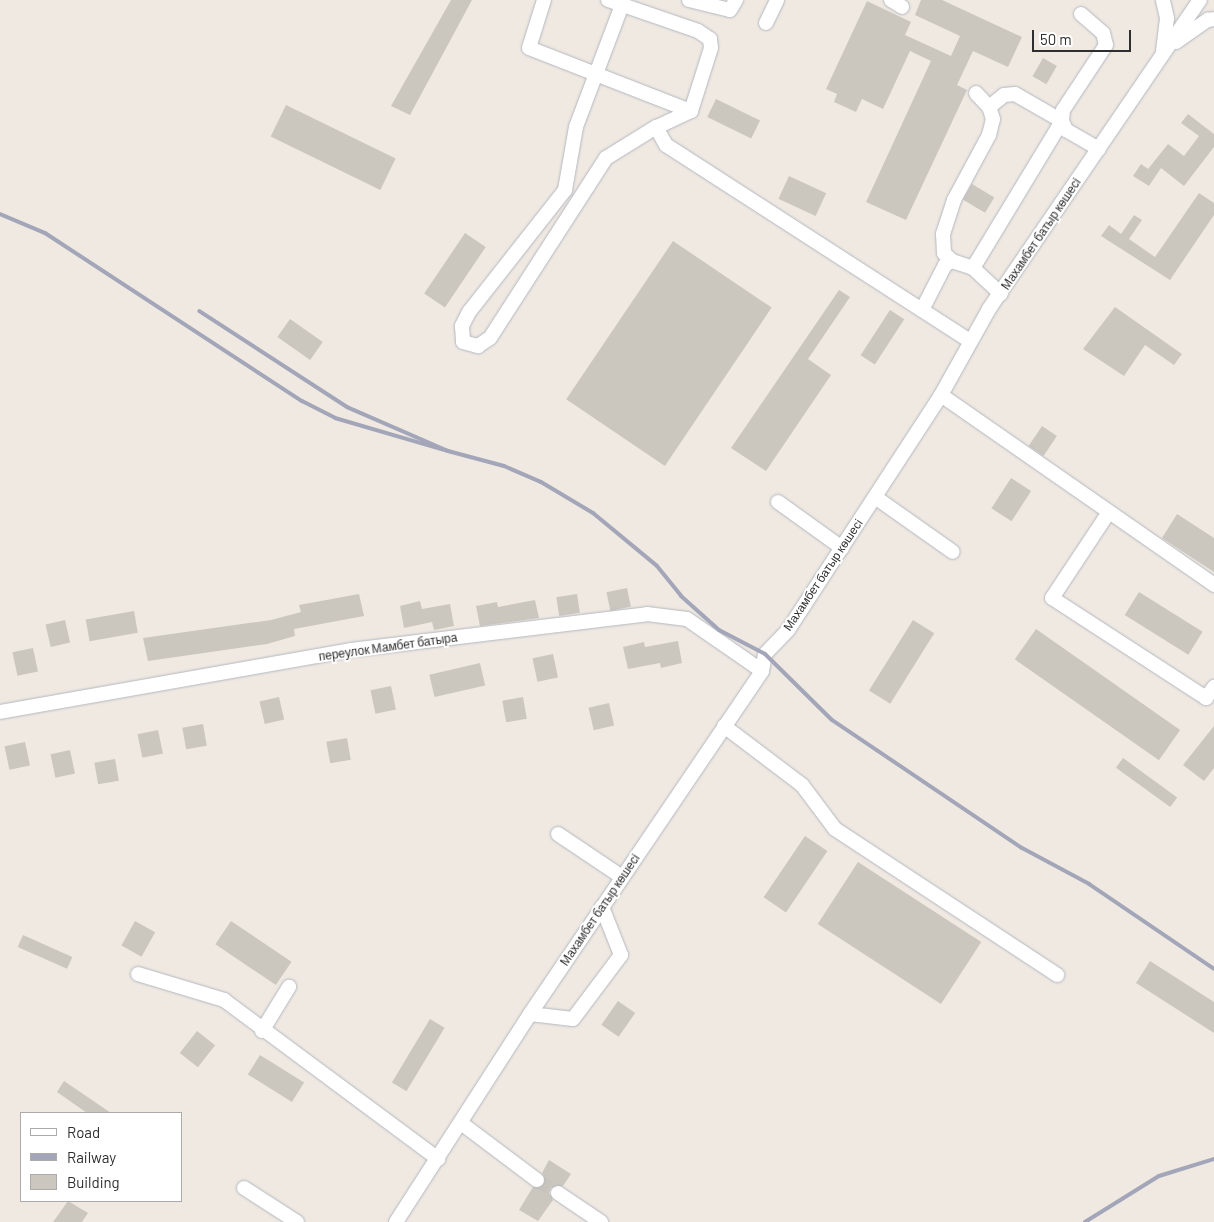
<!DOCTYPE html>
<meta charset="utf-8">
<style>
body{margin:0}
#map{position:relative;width:1214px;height:1222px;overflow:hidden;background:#efe9e1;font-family:Barlow,sans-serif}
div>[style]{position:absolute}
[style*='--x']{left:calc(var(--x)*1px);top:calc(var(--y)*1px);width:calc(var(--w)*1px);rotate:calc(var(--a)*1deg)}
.building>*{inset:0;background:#cbc7bf;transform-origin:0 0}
.minor-tunnel>*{height:14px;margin-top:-7px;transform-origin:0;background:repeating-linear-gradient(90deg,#c8c4bd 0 14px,transparent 0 21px)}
.roads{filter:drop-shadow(0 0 1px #b4b7c1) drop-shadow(0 0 1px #b4b7c1)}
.minor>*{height:14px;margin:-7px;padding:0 7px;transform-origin:7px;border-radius:7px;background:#fff}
.rail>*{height:4px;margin:-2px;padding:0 2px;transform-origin:2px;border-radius:2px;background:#a3a6b8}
span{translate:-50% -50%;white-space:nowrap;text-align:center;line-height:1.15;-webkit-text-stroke:4px #fff;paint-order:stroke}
.street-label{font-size:12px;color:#2e2e2e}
.legend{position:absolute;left:20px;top:1112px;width:162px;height:90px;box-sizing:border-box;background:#fff;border:1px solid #ababab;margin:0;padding:6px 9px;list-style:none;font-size:15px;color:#2e2e2e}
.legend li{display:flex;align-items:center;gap:10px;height:25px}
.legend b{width:25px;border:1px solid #ababab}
.scale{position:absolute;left:1032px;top:30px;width:99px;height:22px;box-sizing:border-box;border:2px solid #2e2e2e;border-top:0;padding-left:6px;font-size:15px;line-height:18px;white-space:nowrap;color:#2e2e2e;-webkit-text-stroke:4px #fff;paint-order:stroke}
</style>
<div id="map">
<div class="building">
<i style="clip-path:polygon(451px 0,472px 0,410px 115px,391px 106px)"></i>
<i style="clip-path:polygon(921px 0,942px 0,1022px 37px,1008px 67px,973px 51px,957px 85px,967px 90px,906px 220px,866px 202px,931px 61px,910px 51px,883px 109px,862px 99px,856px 112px,834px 102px,837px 94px,826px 89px,867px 1px,911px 22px,905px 35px,951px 56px,960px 36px,915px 15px)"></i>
<i style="left:1043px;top:58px;width:16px;height:21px;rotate:30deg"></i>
<i style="left:716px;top:99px;width:49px;height:20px;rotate:26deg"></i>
<i style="left:286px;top:105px;width:122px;height:35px;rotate:26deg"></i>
<i style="clip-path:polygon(1188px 114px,1214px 134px,1214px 147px,1184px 186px,1161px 168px,1149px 186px,1133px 176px,1141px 164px,1148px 169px,1168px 144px,1184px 156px,1199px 136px,1181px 123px)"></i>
<i style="left:789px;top:176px;width:41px;height:25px;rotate:25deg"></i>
<i style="left:972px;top:184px;width:26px;height:18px;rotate:31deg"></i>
<i style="clip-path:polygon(1199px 193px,1214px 203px,1214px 215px,1170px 280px,1101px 236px,1109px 225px,1121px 234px,1134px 215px,1142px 220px,1129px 239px,1155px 257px)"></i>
<i style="left:465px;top:233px;width:25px;height:73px;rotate:34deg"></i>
<i style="left:673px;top:241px;width:119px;height:191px;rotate:34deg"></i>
<i style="clip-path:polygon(839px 290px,850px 297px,808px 359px,831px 375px,766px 471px,731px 448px)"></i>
<i style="clip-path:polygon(1115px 307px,1182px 354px,1174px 365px,1145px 345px,1124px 376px,1083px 349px)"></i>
<i style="left:890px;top:310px;width:17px;height:54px;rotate:33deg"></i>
<i style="left:290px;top:319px;width:40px;height:22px;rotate:35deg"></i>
<i style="left:1042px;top:426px;width:18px;height:24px;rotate:34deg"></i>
<i style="left:1011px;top:478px;width:24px;height:36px;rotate:33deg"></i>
<i style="clip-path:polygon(1177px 514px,1214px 538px,1214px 572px,1162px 538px)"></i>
<i style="left:627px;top:588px;width:19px;height:21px;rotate:78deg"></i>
<i style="left:1139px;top:592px;width:75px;height:27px;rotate:32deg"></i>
<i style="clip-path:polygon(359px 594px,364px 616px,294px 629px,295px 636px,267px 644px,148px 661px,143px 638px,271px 620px,301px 612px,299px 605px)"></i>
<i style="left:577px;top:594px;width:19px;height:21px;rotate:81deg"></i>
<i style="clip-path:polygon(535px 600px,539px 618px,480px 626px,476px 606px,497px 602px,498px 607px)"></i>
<i style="clip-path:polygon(420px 601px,422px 609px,450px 604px,454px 626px,434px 630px,432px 622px,404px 628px,400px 606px)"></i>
<i style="left:134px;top:611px;width:22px;height:49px;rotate:80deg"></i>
<i style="left:65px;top:620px;width:23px;height:20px;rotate:77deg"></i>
<i style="left:913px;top:620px;width:25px;height:83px;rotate:32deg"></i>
<i style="left:1036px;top:629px;width:176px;height:37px;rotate:35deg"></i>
<i style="clip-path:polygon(678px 641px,682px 663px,661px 668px,660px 663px,628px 669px,623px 647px,644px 642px,645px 647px)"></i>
<i style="left:33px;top:648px;width:24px;height:21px;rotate:78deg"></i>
<i style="left:553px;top:654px;width:24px;height:21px;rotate:78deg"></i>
<i style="left:480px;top:663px;width:23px;height:52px;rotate:77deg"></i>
<i style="left:391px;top:686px;width:24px;height:21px;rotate:78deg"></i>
<i style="left:279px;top:697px;width:23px;height:20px;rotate:77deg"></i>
<i style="left:523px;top:697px;width:22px;height:21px;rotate:80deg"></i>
<i style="left:609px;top:703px;width:23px;height:21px;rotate:77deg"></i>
<i style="left:203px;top:724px;width:22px;height:21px;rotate:80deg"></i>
<i style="clip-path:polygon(1214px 726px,1214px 768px,1204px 781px,1183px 765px)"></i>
<i style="left:158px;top:730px;width:24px;height:21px;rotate:78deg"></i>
<i style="left:347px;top:738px;width:22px;height:21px;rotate:80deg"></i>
<i style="left:25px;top:742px;width:24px;height:21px;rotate:78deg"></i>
<i style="left:70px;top:750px;width:24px;height:20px;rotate:78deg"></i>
<i style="left:1123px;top:758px;width:67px;height:12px;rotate:36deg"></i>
<i style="left:115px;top:759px;width:22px;height:21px;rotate:80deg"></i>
<i style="left:805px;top:836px;width:27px;height:74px;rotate:34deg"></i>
<i style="left:858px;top:862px;width:147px;height:74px;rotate:33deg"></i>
<i style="left:135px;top:921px;width:23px;height:28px;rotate:29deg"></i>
<i style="left:231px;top:921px;width:73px;height:28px;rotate:34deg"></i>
<i style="left:23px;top:935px;width:54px;height:13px;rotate:24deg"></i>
<i style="clip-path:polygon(1150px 961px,1214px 1002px,1214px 1033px,1136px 983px)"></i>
<i style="left:618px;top:1001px;width:21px;height:29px;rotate:35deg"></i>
<i style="left:430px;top:1019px;width:17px;height:74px;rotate:31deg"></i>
<i style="left:197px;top:1031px;width:23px;height:28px;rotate:38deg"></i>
<i style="left:260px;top:1055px;width:52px;height:23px;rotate:32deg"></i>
<i style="clip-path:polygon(64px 1081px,111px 1113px,87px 1113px,57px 1092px)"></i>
<i style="clip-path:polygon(549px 1160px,571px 1174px,563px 1186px,551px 1188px,549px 1193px,553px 1200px,538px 1221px,519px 1210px,533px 1187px,544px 1185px,545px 1177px,542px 1173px)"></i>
<i style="clip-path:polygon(68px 1201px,88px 1213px,82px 1222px,53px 1222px)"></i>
</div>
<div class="minor-tunnel">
<i style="--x:537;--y:1180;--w:25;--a:32"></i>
</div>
<div class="roads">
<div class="minor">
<i style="--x:544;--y:0;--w:50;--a:107.4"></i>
<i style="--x:529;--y:48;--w:174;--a:21.3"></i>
<i style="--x:608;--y:0;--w:95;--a:19"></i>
<i style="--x:698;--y:31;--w:14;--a:34"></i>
<i style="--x:710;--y:39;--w:9;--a:84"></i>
<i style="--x:711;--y:48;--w:66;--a:107.6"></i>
<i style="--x:691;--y:111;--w:38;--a:155"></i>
<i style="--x:656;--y:127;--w:21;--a:61"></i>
<i style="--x:666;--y:145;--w:360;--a:32.8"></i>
<i style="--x:689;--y:0;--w:42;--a:13.7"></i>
<i style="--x:730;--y:10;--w:12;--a:-59"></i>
<i style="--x:891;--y:0;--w:13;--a:32"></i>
<i style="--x:622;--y:5;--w:130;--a:110.7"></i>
<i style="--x:576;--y:127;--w:64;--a:99.9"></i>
<i style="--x:565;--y:190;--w:155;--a:128.2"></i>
<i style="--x:469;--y:312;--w:16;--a:117"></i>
<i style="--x:462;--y:326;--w:16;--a:86"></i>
<i style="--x:463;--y:342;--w:16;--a:15"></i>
<i style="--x:478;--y:346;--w:14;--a:-34"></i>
<i style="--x:490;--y:338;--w:214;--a:-57.2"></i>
<i style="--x:606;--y:158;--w:59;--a:-31.8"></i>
<i style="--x:1081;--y:14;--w:29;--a:41"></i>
<i style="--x:1103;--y:33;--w:12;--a:76"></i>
<i style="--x:1106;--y:45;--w:78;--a:123.5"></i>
<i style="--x:1063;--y:110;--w:11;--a:95"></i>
<i style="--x:1062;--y:121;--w:10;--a:66"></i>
<i style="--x:1066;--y:130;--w:38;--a:30"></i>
<i style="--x:766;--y:23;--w:25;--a:-64"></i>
<i style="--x:1176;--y:42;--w:39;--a:-35"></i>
<i style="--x:1208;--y:20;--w:6;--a:-9"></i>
<i style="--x:1163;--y:51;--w:33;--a:-83"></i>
<i style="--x:1167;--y:18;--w:18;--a:-103"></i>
<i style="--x:952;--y:261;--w:11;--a:-135"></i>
<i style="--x:944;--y:253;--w:19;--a:-93"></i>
<i style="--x:943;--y:234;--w:36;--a:-72"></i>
<i style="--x:954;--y:200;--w:74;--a:-61.7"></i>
<i style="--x:989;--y:135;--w:16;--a:-76"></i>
<i style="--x:993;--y:119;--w:13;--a:-108"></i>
<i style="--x:989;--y:107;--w:19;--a:-133"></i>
<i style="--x:973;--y:268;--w:172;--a:-58.8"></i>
<i style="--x:1062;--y:121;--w:54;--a:-150.1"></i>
<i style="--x:1015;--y:94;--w:11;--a:175"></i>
<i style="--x:1004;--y:95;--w:19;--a:141"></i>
<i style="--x:922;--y:310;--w:51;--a:-62.9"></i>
<i style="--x:945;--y:265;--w:8;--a:-30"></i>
<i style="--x:952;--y:261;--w:22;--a:18"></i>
<i style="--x:973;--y:268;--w:38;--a:43"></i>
<i style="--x:941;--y:395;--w:333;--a:34.8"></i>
<i style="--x:875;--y:497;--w:95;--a:35.2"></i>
<i style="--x:778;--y:502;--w:79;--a:35.7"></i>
<i style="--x:1109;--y:512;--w:103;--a:123.5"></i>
<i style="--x:1052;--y:598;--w:184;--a:33"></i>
<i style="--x:1206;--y:698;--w:14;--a:-54"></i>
<i style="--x:0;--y:712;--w:356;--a:-10"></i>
<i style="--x:351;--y:650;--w:298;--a:-6.9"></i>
<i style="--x:647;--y:614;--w:40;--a:7.1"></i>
<i style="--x:687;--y:619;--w:91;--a:34.7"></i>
<i style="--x:724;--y:726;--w:98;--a:37.1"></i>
<i style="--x:802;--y:785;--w:55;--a:53.1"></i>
<i style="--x:835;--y:829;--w:266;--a:33.3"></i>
<i style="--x:558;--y:834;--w:77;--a:33.9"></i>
<i style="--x:138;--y:974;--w:90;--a:16.8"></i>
<i style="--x:224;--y:1000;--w:267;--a:36.6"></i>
<i style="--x:530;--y:1014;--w:43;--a:6.6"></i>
<i style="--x:573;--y:1019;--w:80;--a:-53.1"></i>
<i style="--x:621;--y:955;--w:52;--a:-111.6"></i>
<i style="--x:262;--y:1031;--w:52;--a:-58.5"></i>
<i style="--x:461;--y:1123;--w:95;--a:36.9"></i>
<i style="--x:244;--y:1188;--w:63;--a:32.7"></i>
<i style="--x:558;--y:1193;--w:52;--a:34"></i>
<i style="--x:396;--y:1222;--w:247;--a:-57.2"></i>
<i style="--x:530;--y:1014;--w:414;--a:-55.9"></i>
<i style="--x:762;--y:671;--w:17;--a:-80"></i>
<i style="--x:765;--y:654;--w:33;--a:-46"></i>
<i style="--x:788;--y:630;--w:280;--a:-56.9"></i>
<i style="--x:941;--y:395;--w:98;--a:-60.8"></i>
<i style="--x:989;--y:309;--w:374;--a:-55.7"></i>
</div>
</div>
<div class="rail">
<i style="--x:0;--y:214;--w:49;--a:22.9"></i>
<i style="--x:45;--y:233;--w:307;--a:33.2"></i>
<i style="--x:302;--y:401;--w:37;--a:27"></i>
<i style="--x:335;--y:418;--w:118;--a:16.3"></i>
<i style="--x:448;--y:451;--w:110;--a:-156.5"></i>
<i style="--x:347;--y:407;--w:176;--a:-147"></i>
<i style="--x:448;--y:451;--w:58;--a:15"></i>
<i style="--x:504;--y:466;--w:40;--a:23.4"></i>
<i style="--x:541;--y:482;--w:61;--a:30.8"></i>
<i style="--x:593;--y:513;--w:83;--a:39.6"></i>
<i style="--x:657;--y:566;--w:38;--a:51"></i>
<i style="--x:681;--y:596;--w:51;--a:41.8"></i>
<i style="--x:719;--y:630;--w:52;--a:27.6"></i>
<i style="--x:765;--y:654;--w:94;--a:44.6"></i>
<i style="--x:832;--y:720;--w:229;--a:34"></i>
<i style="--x:1022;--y:848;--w:76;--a:28.2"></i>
<i style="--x:1089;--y:884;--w:151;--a:34.2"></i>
<i style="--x:1085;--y:1222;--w:87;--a:-31.9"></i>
<i style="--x:1159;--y:1176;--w:58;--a:-17.2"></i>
</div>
<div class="street-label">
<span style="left:1041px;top:234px;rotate:-56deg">Махамбет батыр көшесі</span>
<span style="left:823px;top:575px;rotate:-56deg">Махамбет батыр көшесі</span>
<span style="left:388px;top:647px;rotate:-8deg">переулок Мамбет батыра</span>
<span style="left:600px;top:910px;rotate:-56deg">Махамбет батыр көшесі</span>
</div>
<ul class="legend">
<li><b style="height:6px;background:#fff"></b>Road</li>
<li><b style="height:6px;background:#a3a6b8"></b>Railway</li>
<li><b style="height:14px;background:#cbc7bf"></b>Building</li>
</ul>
<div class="scale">50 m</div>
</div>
